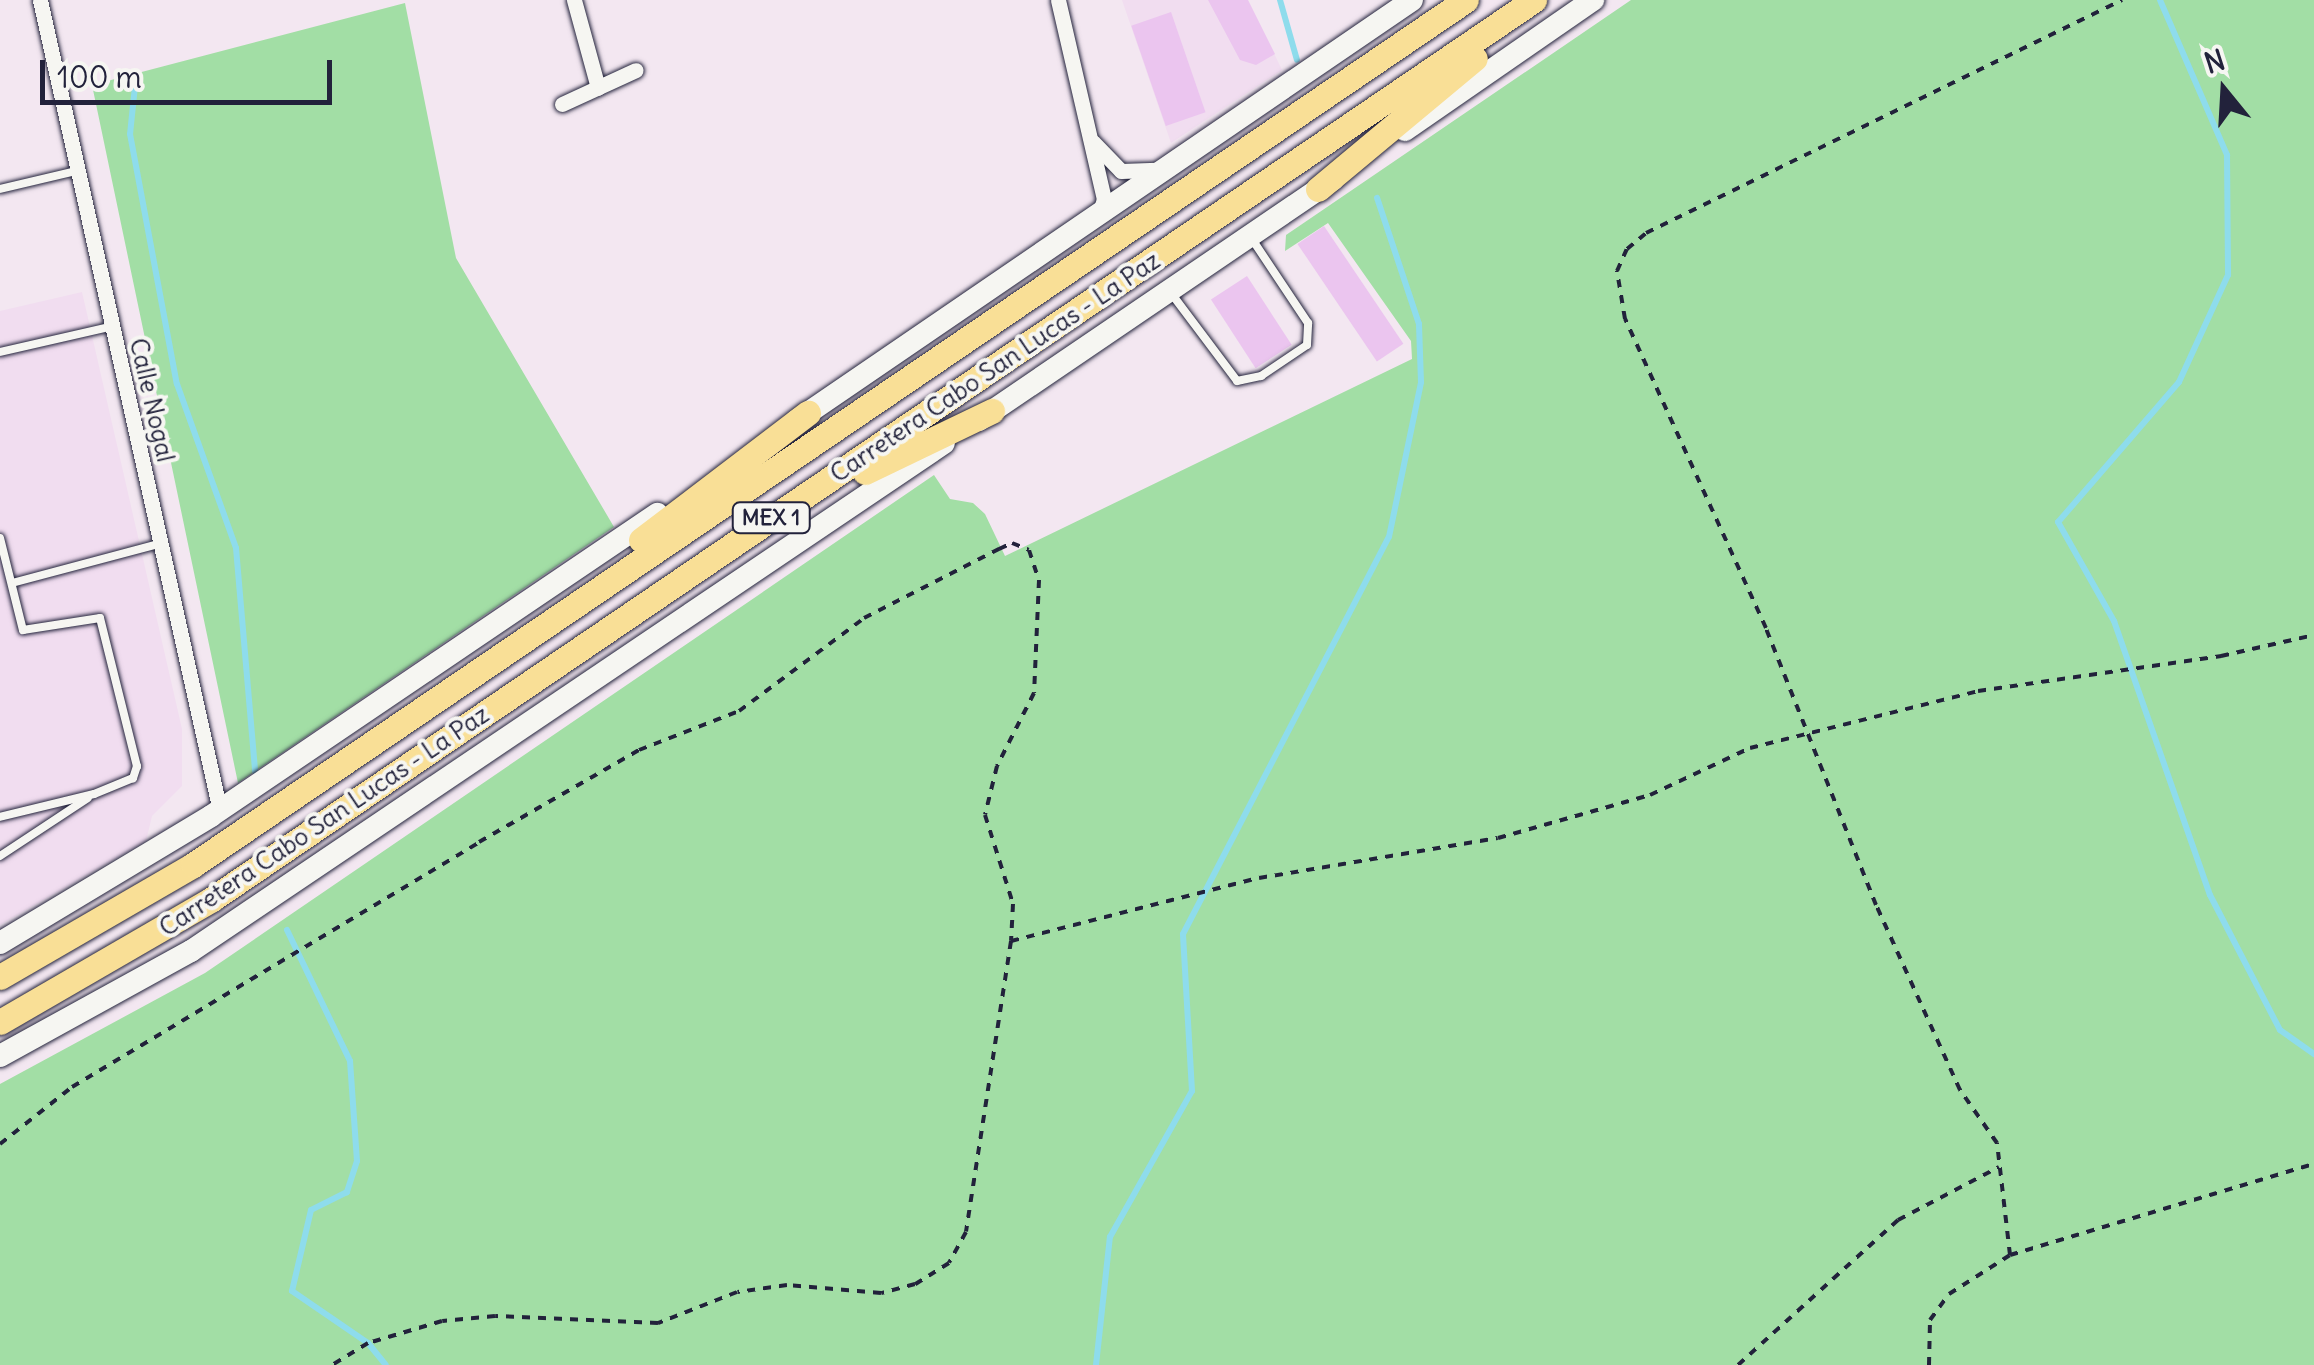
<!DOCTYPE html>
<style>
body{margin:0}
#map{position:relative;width:2314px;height:1365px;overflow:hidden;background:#f3e7f1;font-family:Delius,sans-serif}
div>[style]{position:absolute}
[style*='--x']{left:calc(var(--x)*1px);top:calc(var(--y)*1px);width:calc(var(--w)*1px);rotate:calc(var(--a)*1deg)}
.built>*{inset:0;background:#f1ddf0}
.green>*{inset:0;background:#a2dea5}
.stream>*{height:6px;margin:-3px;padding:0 3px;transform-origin:3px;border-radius:3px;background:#8edcec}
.building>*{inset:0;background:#ebc5ef;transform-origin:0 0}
.path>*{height:4px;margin-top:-2px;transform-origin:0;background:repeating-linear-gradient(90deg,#22223b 0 8px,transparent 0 16px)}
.roads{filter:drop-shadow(0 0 2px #22223b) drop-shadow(0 0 2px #22223b)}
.service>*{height:8px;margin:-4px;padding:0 4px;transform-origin:4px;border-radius:4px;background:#f6f6f2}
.minor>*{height:15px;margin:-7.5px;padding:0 7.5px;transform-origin:7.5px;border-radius:7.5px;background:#f6f6f2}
.secondary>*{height:22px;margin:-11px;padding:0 11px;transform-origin:11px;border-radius:11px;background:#f6f6f2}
.trunk>*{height:25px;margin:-12.5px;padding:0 12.5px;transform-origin:12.5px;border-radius:12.5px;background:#f9df96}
span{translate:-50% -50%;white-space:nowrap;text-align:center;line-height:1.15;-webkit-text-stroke:8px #f6f6f2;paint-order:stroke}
.shield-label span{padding:2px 8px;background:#f6f6f2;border:2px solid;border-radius:8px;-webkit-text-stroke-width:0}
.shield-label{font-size:22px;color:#22223b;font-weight:700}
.street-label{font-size:25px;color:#22223b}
.north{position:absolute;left:2174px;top:40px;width:100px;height:100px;-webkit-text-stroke:8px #f6f6f2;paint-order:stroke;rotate:342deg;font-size:28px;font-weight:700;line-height:40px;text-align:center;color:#22223b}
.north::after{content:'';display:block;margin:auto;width:35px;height:45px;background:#22223b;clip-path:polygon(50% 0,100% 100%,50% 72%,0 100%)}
.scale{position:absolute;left:40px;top:60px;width:292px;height:45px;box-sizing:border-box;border:5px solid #22223b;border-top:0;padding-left:12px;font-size:30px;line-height:35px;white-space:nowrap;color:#22223b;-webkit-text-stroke:8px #f6f6f2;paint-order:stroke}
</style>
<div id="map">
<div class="built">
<i style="clip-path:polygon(1122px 0,1248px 0,1282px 70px,1171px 143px)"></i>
<i style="clip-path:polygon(82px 292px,182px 729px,182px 786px,152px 816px,146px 841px,0 925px,0 311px)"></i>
</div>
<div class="green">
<i style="clip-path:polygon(1631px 0,2314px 0,2314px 1365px,0 1365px,0 1084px,205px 973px,934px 475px,950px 499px,973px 503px,985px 514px,1005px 556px,1412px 359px,1411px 341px,1328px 223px,1285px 251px,1286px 235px)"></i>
<i style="clip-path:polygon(405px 3px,456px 258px,614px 527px,238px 783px,92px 85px)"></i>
</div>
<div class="stream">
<i style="--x:1280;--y:0;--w:62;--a:74.2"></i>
<i style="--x:2160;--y:0;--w:169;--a:66.6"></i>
<i style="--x:2227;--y:155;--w:120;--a:89.5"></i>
<i style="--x:2228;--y:275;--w:118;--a:114.6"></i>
<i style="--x:2179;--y:382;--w:185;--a:130.8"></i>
<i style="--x:2058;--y:522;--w:114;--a:60.5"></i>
<i style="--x:2114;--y:621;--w:290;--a:70.7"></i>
<i style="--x:2210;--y:895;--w:152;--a:62.6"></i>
<i style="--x:2280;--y:1030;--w:42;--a:35.2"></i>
<i style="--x:135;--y:86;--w:48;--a:95.9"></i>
<i style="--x:130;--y:134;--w:254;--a:79.4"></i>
<i style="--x:177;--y:384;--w:174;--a:70.2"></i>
<i style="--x:236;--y:548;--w:224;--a:85.1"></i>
<i style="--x:287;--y:930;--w:145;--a:64.3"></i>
<i style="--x:350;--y:1061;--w:100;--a:86"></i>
<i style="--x:357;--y:1161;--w:33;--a:108"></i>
<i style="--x:347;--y:1192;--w:40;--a:153.4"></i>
<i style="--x:311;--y:1210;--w:83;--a:103.2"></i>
<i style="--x:292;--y:1291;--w:92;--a:34.4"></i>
<i style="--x:368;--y:1343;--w:28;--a:51"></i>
<i style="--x:1096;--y:1365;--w:129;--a:-83.8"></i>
<i style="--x:1110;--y:1237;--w:167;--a:-60.7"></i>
<i style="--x:1192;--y:1091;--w:157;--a:-93.3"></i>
<i style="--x:1183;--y:934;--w:447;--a:-62.6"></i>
<i style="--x:1389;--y:537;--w:158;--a:-78.3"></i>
<i style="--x:1421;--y:382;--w:58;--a:-92"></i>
<i style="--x:1419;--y:324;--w:133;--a:-108.4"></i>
</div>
<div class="building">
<i style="clip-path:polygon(1208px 0,1248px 0,1275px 54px,1256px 65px,1240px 60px)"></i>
<i style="left:1171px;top:12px;width:106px;height:42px;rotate:71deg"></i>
<i style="left:1324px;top:226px;width:142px;height:32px;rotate:56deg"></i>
<i style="left:1247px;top:276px;width:82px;height:43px;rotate:57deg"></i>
</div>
<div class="path">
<i style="--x:1011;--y:941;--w:256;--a:-14.3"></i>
<i style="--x:1259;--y:878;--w:242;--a:-9.5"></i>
<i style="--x:1498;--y:838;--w:158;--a:-15.8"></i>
<i style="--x:1650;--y:795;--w:110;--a:-25.2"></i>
<i style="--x:1750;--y:748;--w:235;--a:-14"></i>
<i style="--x:1978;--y:691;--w:246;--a:-8.2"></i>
<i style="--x:2221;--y:656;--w:95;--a:-12.7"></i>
<i style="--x:0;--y:1144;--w:92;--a:-38.4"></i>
<i style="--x:72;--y:1087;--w:475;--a:-31"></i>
<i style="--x:479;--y:842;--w:185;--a:-29.9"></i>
<i style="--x:639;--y:750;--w:107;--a:-21.3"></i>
<i style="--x:739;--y:711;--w:156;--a:-36.6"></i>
<i style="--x:864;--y:618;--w:152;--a:-27.1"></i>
<i style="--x:999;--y:549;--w:14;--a:-25"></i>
<i style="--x:1012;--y:543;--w:18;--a:22"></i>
<i style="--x:1029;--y:550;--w:32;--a:72"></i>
<i style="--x:1039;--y:580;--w:113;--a:92.5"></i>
<i style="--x:1034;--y:693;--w:82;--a:116.9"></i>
<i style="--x:997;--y:766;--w:50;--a:103.8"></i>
<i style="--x:985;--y:815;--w:93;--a:72.5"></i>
<i style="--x:1013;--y:904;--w:37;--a:93"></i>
<i style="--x:1011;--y:941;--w:294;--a:98.8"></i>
<i style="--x:966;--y:1232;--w:35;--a:119"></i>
<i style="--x:949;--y:1263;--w:40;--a:148"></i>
<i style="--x:915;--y:1284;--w:35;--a:165"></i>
<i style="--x:881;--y:1293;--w:94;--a:-175.1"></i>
<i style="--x:787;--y:1285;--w:50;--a:172"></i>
<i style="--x:737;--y:1292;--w:85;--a:158.6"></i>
<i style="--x:658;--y:1323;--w:163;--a:-177.5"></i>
<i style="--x:495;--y:1316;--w:53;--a:174.6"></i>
<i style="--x:442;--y:1321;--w:77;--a:163.4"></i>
<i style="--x:368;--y:1343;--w:42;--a:148.6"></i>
<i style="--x:2010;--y:1255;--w:317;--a:-16.7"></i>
<i style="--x:1738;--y:1365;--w:216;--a:-42.2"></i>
<i style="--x:1898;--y:1220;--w:114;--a:-27.7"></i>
<i style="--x:1929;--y:1365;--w:45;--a:-88.7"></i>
<i style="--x:1930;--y:1320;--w:32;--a:-54"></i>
<i style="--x:1949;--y:1294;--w:72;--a:-32.6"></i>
<i style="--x:2010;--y:1255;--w:113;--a:-96.6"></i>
<i style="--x:1997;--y:1143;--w:65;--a:-124.9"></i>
<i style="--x:1960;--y:1090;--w:203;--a:-114.4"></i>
<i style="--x:1876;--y:905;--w:298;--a:-111.7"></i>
<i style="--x:1766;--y:628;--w:340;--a:-114.5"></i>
<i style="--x:1625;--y:319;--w:49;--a:-99.5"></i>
<i style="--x:1617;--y:271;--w:24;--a:-66"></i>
<i style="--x:1627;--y:249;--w:25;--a:-40"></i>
<i style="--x:1646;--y:233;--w:530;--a:-26.08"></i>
</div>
<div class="roads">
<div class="service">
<i style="--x:0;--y:189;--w:78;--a:-13.3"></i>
<i style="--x:1171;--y:293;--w:110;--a:53.1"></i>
<i style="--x:1237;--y:381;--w:25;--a:-12"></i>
<i style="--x:1261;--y:376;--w:55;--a:-34"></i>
<i style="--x:1307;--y:345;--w:22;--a:-87"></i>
<i style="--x:1308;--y:323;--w:101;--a:-123.7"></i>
<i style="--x:0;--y:352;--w:112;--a:-12.9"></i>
<i style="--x:0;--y:538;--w:95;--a:76"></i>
<i style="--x:23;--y:630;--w:78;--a:-8.9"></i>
<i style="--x:100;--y:618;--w:153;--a:76"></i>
<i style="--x:137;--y:766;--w:13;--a:108"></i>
<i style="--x:133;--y:778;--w:42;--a:157.7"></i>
<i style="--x:94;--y:794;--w:97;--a:166.3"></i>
<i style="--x:12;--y:583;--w:152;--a:-14.9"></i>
<i style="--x:0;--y:856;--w:105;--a:-33.4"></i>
</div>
<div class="minor">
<i style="--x:40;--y:0;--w:831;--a:77.49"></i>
<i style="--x:574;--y:0;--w:91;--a:74.7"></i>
<i style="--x:1058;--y:0;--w:204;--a:77"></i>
<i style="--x:1104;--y:199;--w:16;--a:108"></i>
<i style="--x:562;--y:104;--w:81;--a:-24.7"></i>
<i style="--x:1093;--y:142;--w:40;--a:46"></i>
<i style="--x:1121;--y:171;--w:36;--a:-2"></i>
</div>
<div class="secondary">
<i style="--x:1405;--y:130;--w:229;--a:-34.7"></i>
<i style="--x:979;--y:420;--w:428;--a:-34.2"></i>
<i style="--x:796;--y:421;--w:746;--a:-34.35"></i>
<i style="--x:0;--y:943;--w:246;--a:-31"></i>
<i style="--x:211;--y:816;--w:539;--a:-34.1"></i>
<i style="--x:0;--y:1056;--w:218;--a:-28.8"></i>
<i style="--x:191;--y:951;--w:908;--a:-34"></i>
</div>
<div class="trunk">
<i style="--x:1318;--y:189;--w:204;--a:-39.8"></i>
<i style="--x:865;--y:472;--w:141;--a:-25.7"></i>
<i style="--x:641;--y:540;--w:210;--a:-37.3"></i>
<i style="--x:0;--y:977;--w:223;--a:-30.1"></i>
<i style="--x:193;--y:865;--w:1539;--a:-34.2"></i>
<i style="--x:0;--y:1022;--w:245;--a:-30.1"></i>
<i style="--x:212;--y:899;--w:1599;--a:-34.22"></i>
</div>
</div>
<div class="shield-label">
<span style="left:771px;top:518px">MEX 1</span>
</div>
<div class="street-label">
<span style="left:995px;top:367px;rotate:-34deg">Carretera Cabo San Lucas - La Paz</span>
<span style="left:152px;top:400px;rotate:77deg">Calle Nogal</span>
<span style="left:324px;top:821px;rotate:-34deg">Carretera Cabo San Lucas - La Paz</span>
</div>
<div class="north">N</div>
<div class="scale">100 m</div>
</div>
